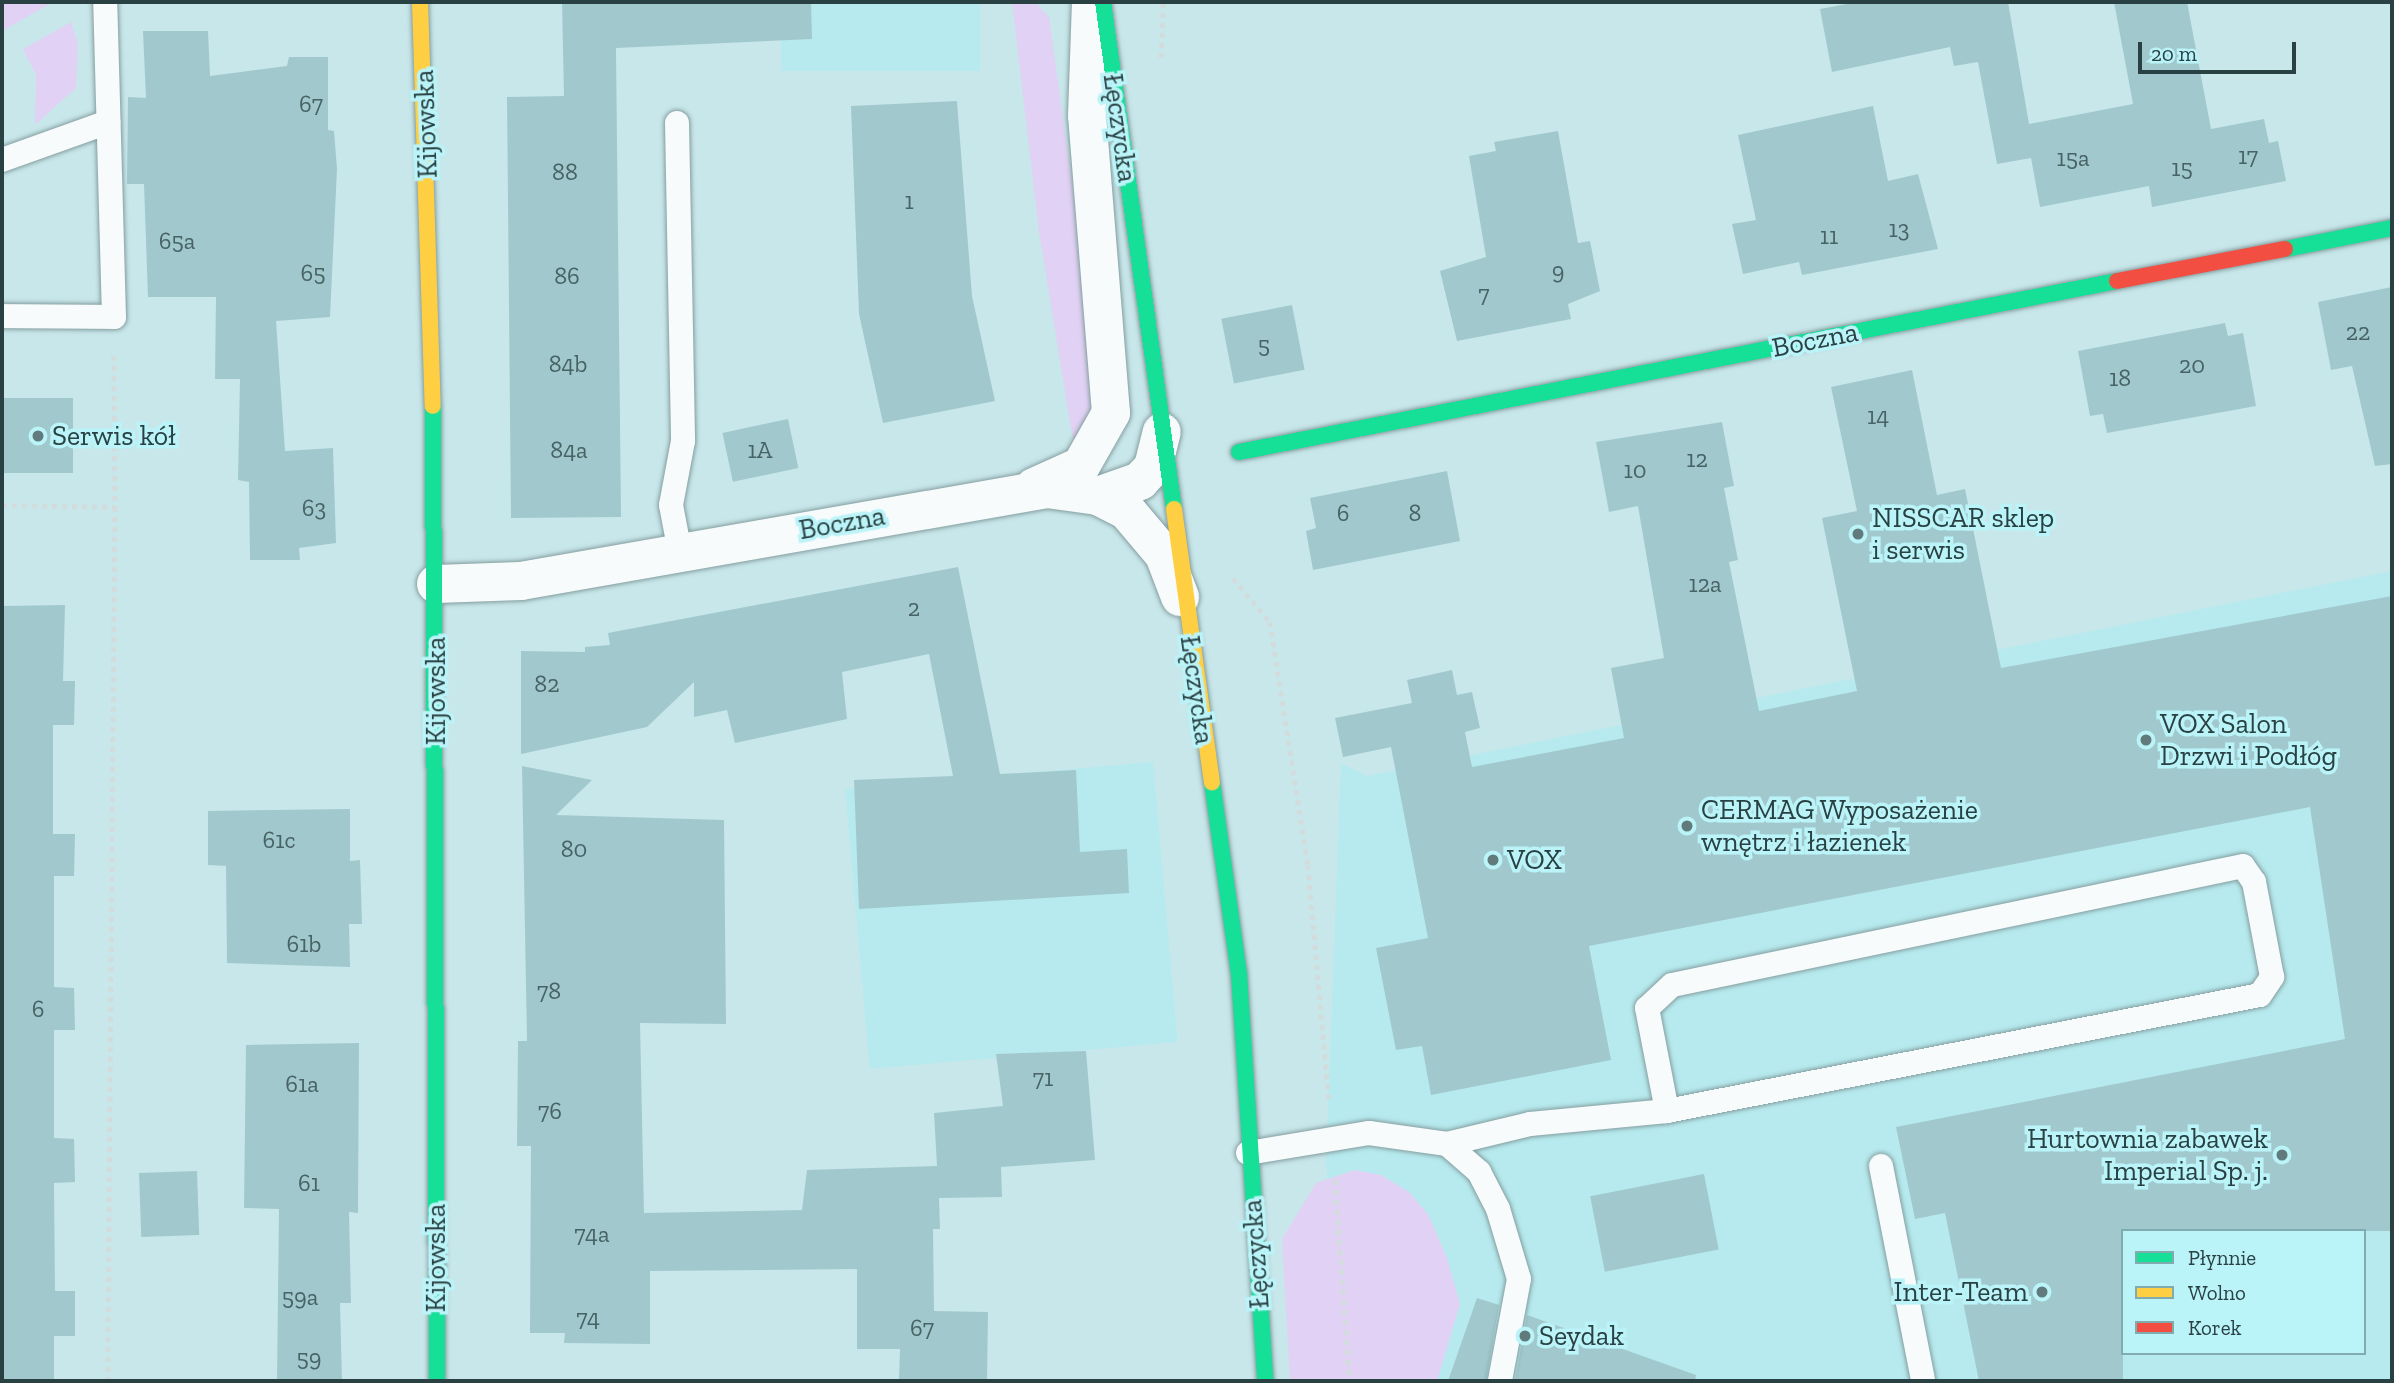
<!DOCTYPE html>
<meta charset="utf-8">
<style>
body{margin:0}
#map{position:relative;width:2394px;height:1383px;overflow:hidden;background:#c8e7ea;font-family:"Zilla Slab",serif}
div>[style]{position:absolute}
[style*='--x']{left:calc(var(--x)*1px);top:calc(var(--y)*1px);width:calc(var(--w)*1px);rotate:calc(var(--a)*1deg)}
.built>*{inset:0;background:#b6eaee;transform-origin:0 0}
.green>*{inset:0;background:#e1d1f4}
.building>*{inset:0;background:#a1c9cd;transform-origin:0 0}
.path>*{height:4.5px;margin-top:-2.25px;transform-origin:0;background:repeating-linear-gradient(90deg,#d2dcdd 0 5px,transparent 0 10px)}
.roads{filter:drop-shadow(0 0 2px #859ea0) drop-shadow(0 0 2px #859ea0)}
.lane>*{height:24px;margin:-12px;padding:0 12px;transform-origin:12px;border-radius:12px;background:#f7fbfc}
.street>*{height:38px;margin:-19px;padding:0 19px;transform-origin:19px;border-radius:19px;background:#f7fbfc}
.fast>*{height:16px;margin:-8px;padding:0 8px;transform-origin:8px;border-radius:8px;background:#16e098}
.slow>*{height:16px;margin:-8px;padding:0 8px;transform-origin:8px;border-radius:8px;background:#ffcf43}
.jam>*{height:16px;margin:-8px;padding:0 8px;transform-origin:8px;border-radius:8px;background:#f24e42}
.dots>*{width:19px;height:19px;translate:-50% -50%;box-sizing:border-box;border:4px solid #baf3f8;border-radius:50%}
span{translate:-50% -50%;white-space:nowrap;text-align:center;line-height:1.15;-webkit-text-stroke:7px #baf3f8;paint-order:stroke}
.number-label{font-size:24px;color:#476365}
.number-label span{-webkit-text-stroke-width:0}
.street-label{font-size:28px;color:#294142}
.poi-label{font-size:28px;color:#294142}
.left{translate:0 -50%;text-align:left}
.right{translate:-100% -50%;text-align:right}
.frame{position:absolute;inset:0;border:4px solid #294142;pointer-events:none}
.legend{position:absolute;left:2121px;top:1229px;width:245px;height:126px;box-sizing:border-box;background:#baf3f8;border:2px solid #80acaf;margin:0;padding:9px 12px;list-style:none;font-size:21px;color:#294142}
.legend li{display:flex;align-items:center;gap:14px;height:35px}
.legend b{width:35px;border:2px solid #80acaf}
.scale{position:absolute;left:2138px;top:42px;width:158px;height:32px;box-sizing:border-box;border:4px solid #294142;border-top:0;padding-left:9px;font-size:21px;line-height:24px;white-space:nowrap;color:#294142;-webkit-text-stroke:5px #baf3f8;paint-order:stroke}
</style>
<div id="map">
<div class="built">
<i style="left:781px;top:2px;width:199px;height:69px"></i>
<i style="clip-path:polygon(evenodd,2392px 571px,2392px 1381px,1340px 1381px,1326px 1161px,1341px 763px,1367px 776px,2392px 571px,2123px 1231px,2364px 1231px,2364px 1353px,2123px 1353px,2123px 1231px)"></i>
<i style="left:1153px;top:762px;width:281px;height:309px;rotate:85deg"></i>
</div>
<div class="green">
<i style="clip-path:polygon(2px 2px,53px 2px,2px 31px)"></i>
<i style="clip-path:polygon(1012px 2px,1035px 2px,1049px 17px,1089px 306px,1094px 413px,1074px 446px,1039px 232px)"></i>
<i style="clip-path:polygon(71px 22px,78px 44px,76px 88px,35px 125px,36px 75px,23px 49px)"></i>
<i style="clip-path:polygon(1355px 1170px,1381px 1175px,1409px 1192px,1428px 1214px,1447px 1258px,1460px 1304px,1437px 1381px,1290px 1381px,1282px 1239px,1316px 1183px)"></i>
</div>
<div class="building">
<i style="clip-path:polygon(562px 2px,811px 2px,812px 39px,616px 48px,621px 517px,511px 518px,507px 97px,564px 96px)"></i>
<i style="clip-path:polygon(1858px 2px,2008px 2px,2029px 124px,2133px 104px,2114px 2px,2187px 2px,2211px 129px,2264px 119px,2269px 143px,2278px 141px,2286px 181px,2152px 207px,2149px 186px,2040px 207px,2031px 158px,1997px 164px,1978px 62px,1954px 66px,1950px 47px,1832px 72px,1820px 9px)"></i>
<i style="clip-path:polygon(143px 31px,208px 31px,210px 76px,287px 66px,289px 57px,328px 57px,328px 130px,334px 131px,337px 169px,330px 317px,276px 321px,285px 451px,333px 448px,336px 543px,299px 548px,300px 560px,250px 560px,249px 482px,238px 480px,240px 379px,215px 379px,216px 297px,148px 297px,144px 184px,127px 184px,128px 97px,146px 98px)"></i>
<i style="clip-path:polygon(957px 101px,972px 296px,995px 401px,883px 423px,859px 314px,851px 106px)"></i>
<i style="clip-path:polygon(1873px 106px,1888px 181px,1918px 174px,1938px 249px,1802px 275px,1799px 262px,1743px 274px,1732px 224px,1756px 220px,1738px 135px)"></i>
<i style="clip-path:polygon(1558px 131px,1578px 243px,1590px 241px,1600px 291px,1568px 304px,1571px 319px,1457px 341px,1440px 271px,1486px 257px,1469px 156px,1496px 151px,1494px 142px)"></i>
<i style="clip-path:polygon(2392px 287px,2392px 464px,2375px 466px,2352px 366px,2331px 370px,2318px 302px)"></i>
<i style="left:1292px;top:305px;width:66px;height:72px;rotate:79deg"></i>
<i style="clip-path:polygon(2225px 323px,2228px 336px,2243px 333px,2256px 406px,2107px 433px,2103px 414px,2090px 416px,2078px 351px)"></i>
<i style="clip-path:polygon(1912px 370px,1937px 495px,1965px 489px,2001px 668px,2392px 596px,2392px 1231px,2123px 1231px,2123px 1381px,1979px 1381px,1945px 1213px,1915px 1219px,1896px 1127px,2345px 1039px,2310px 807px,1589px 946px,1611px 1060px,1431px 1095px,1422px 1046px,1396px 1050px,1376px 948px,1428px 938px,1391px 747px,1343px 757px,1335px 718px,1412px 703px,1407px 680px,1452px 670px,1457px 695px,1472px 692px,1480px 728px,1465px 732px,1472px 767px,1624px 738px,1611px 668px,1664px 658px,1638px 506px,1609px 512px,1596px 442px,1722px 422px,1734px 486px,1724px 488px,1738px 560px,1729px 562px,1759px 711px,1857px 691px,1822px 518px,1857px 511px,1831px 387px)"></i>
<i style="left:73px;top:398px;width:75px;height:71px;rotate:90deg"></i>
<i style="left:788px;top:419px;width:50px;height:67px;rotate:78deg"></i>
<i style="clip-path:polygon(1447px 471px,1460px 541px,1313px 570px,1306px 531px,1316px 528px,1310px 498px)"></i>
<i style="clip-path:polygon(958px 567px,1000px 774px,1076px 770px,1080px 852px,1127px 849px,1129px 893px,859px 909px,854px 780px,953px 776px,929px 654px,842px 672px,847px 719px,735px 743px,727px 710px,694px 717px,694px 682px,647px 727px,521px 754px,521px 651px,585px 652px,585px 647px,610px 645px,608px 633px)"></i>
<i style="clip-path:polygon(65px 605px,63px 681px,75px 681px,74px 725px,53px 725px,53px 834px,75px 834px,74px 876px,54px 876px,54px 987px,74px 988px,75px 1030px,54px 1030px,54px 1138px,74px 1139px,75px 1182px,54px 1183px,55px 1291px,75px 1291px,75px 1336px,54px 1336px,54px 1381px,2px 1381px,2px 606px)"></i>
<i style="clip-path:polygon(522px 766px,592px 780px,556px 815px,724px 820px,726px 1024px,640px 1023px,644px 1213px,802px 1210px,807px 1170px,937px 1166px,934px 1113px,1003px 1106px,996px 1054px,1086px 1051px,1095px 1160px,1001px 1167px,1002px 1197px,939px 1198px,940px 1229px,933px 1229px,934px 1311px,988px 1312px,987px 1381px,899px 1381px,900px 1349px,857px 1349px,857px 1269px,650px 1271px,650px 1344px,564px 1343px,565px 1333px,530px 1333px,531px 1146px,517px 1146px,518px 1041px,527px 1041px)"></i>
<i style="clip-path:polygon(350px 809px,350px 861px,360px 860px,362px 924px,349px 924px,350px 967px,227px 963px,226px 866px,208px 865px,208px 811px)"></i>
<i style="clip-path:polygon(359px 1043px,358px 1213px,349px 1212px,351px 1303px,340px 1303px,342px 1381px,277px 1381px,279px 1209px,244px 1208px,246px 1045px)"></i>
<i style="left:197px;top:1171px;width:64px;height:58px;rotate:88deg"></i>
<i style="left:1704px;top:1174px;width:77px;height:116px;rotate:79deg"></i>
<i style="clip-path:polygon(1477px 1298px,1499px 1305px,1486px 1381px,1448px 1381px)"></i>
<i style="clip-path:polygon(1527px 1315px,1696px 1375px,1695px 1381px,1515px 1381px)"></i>
</div>
<div class="path">
<i style="--x:1161;--y:58;--w:56;--a:-88"></i>
<i style="--x:114;--y:356;--w:151;--a:89.6"></i>
<i style="--x:2;--y:505;--w:113;--a:1"></i>
<i style="--x:115;--y:507;--w:874;--a:90.46"></i>
<i style="--x:1233;--y:578;--w:57;--a:49.9"></i>
<i style="--x:1270;--y:622;--w:246;--a:81.1"></i>
<i style="--x:1308;--y:865;--w:237;--a:84.9"></i>
<i style="--x:1335;--y:1180;--w:202;--a:85.7"></i>
</div>
<div class="roads">
<div class="lane">
<i style="--x:677;--y:123;--w:318;--a:88.9"></i>
<i style="--x:683;--y:441;--w:65;--a:100.6"></i>
<i style="--x:671;--y:505;--w:48;--a:79.2"></i>
<i style="--x:2;--y:160;--w:113;--a:-19.7"></i>
<i style="--x:2;--y:316;--w:112;--a:0.5"></i>
<i style="--x:114;--y:317;--w:315;--a:-91.6"></i>
<i style="--x:1447;--y:1144;--w:85;--a:-13.5"></i>
<i style="--x:1530;--y:1124;--w:138;--a:-5.4"></i>
<i style="--x:1667;--y:1111;--w:604;--a:-11.07"></i>
<i style="--x:2260;--y:995;--w:22;--a:-56"></i>
<i style="--x:2272;--y:977;--w:97;--a:-100.7"></i>
<i style="--x:2254;--y:882;--w:19;--a:-125"></i>
<i style="--x:2243;--y:866;--w:583;--a:168.23"></i>
<i style="--x:1672;--y:985;--w:34;--a:137"></i>
<i style="--x:1647;--y:1008;--w:105;--a:79"></i>
<i style="--x:1248;--y:1153;--w:123;--a:-9.4"></i>
<i style="--x:1369;--y:1133;--w:79;--a:8"></i>
<i style="--x:1447;--y:1144;--w:43;--a:41.2"></i>
<i style="--x:1479;--y:1172;--w:42;--a:62.8"></i>
<i style="--x:1498;--y:1209;--w:73;--a:73.3"></i>
<i style="--x:1519;--y:1279;--w:104;--a:100.6"></i>
<i style="--x:1881;--y:1166;--w:219;--a:78.9"></i>
</div>
<div class="street">
<i style="--x:1034;--y:487;--w:51;--a:-24.1"></i>
<i style="--x:1081;--y:466;--w:61;--a:-60.5"></i>
<i style="--x:1111;--y:413;--w:298;--a:-94.6"></i>
<i style="--x:1087;--y:116;--w:114;--a:-88"></i>
<i style="--x:1098;--y:496;--w:45;--a:-19.7"></i>
<i style="--x:1140;--y:481;--w:19;--a:-47"></i>
<i style="--x:1153;--y:467;--w:36;--a:-76"></i>
<i style="--x:436;--y:584;--w:85;--a:-2"></i>
<i style="--x:521;--y:581;--w:534;--a:-9.92"></i>
<i style="--x:1047;--y:489;--w:51;--a:7.8"></i>
<i style="--x:1098;--y:496;--w:33;--a:27"></i>
<i style="--x:1127;--y:511;--w:57;--a:49.9"></i>
<i style="--x:1164;--y:555;--w:45;--a:69.1"></i>
</div>
<div class="fast">
<i style="--x:1103;--y:2;--w:512;--a:82.03"></i>
<i style="--x:2285;--y:249;--w:109;--a:-11.1"></i>
<i style="--x:433;--y:406;--w:975;--a:89.76"></i>
<i style="--x:1239;--y:452;--w:894;--a:-11.02"></i>
<i style="--x:1212;--y:782;--w:194;--a:82"></i>
<i style="--x:1239;--y:974;--w:408;--a:86.3"></i>
</div>
<div class="slow">
<i style="--x:420;--y:2;--w:404;--a:88.2"></i>
<i style="--x:1174;--y:509;--w:276;--a:82.1"></i>
</div>
<div class="jam">
<i style="--x:2117;--y:281;--w:171;--a:-10.8"></i>
</div>
</div>
<div class="dots">
<i style="left:38px;top:436px;background:#617b7d"></i>
<i style="left:1858px;top:534px;background:#617b7d"></i>
<i style="left:2146px;top:740px;background:#617b7d"></i>
<i style="left:1687px;top:826px;background:#617b7d"></i>
<i style="left:1493px;top:860px;background:#617b7d"></i>
<i style="left:2282px;top:1155px;background:#617b7d"></i>
<i style="left:2042px;top:1292px;background:#617b7d"></i>
<i style="left:1525px;top:1336px;background:#617b7d"></i>
</div>
<div class="number-label">
<span style="left:311px;top:104px">67</span>
<span style="left:2248px;top:156px">17</span>
<span style="left:2073px;top:158px">15a</span>
<span style="left:2182px;top:168px">15</span>
<span style="left:565px;top:172px">88</span>
<span style="left:909px;top:201px">1</span>
<span style="left:1899px;top:229px">13</span>
<span style="left:1829px;top:236px">11</span>
<span style="left:177px;top:241px">65a</span>
<span style="left:1558px;top:271px">9</span>
<span style="left:313px;top:273px">65</span>
<span style="left:567px;top:276px">86</span>
<span style="left:1484px;top:294px">7</span>
<span style="left:2358px;top:332px">22</span>
<span style="left:1264px;top:345px">5</span>
<span style="left:568px;top:364px">84b</span>
<span style="left:2192px;top:365px">20</span>
<span style="left:2120px;top:378px">18</span>
<span style="left:1878px;top:416px">14</span>
<span style="left:569px;top:450px">84a</span>
<span style="left:760px;top:450px">1A</span>
<span style="left:1697px;top:459px">12</span>
<span style="left:1635px;top:470px">10</span>
<span style="left:314px;top:508px">63</span>
<span style="left:1343px;top:513px">6</span>
<span style="left:1415px;top:513px">8</span>
<span style="left:1705px;top:584px">12a</span>
<span style="left:914px;top:608px">2</span>
<span style="left:547px;top:684px">82</span>
<span style="left:279px;top:840px">61c</span>
<span style="left:574px;top:849px">80</span>
<span style="left:304px;top:944px">61b</span>
<span style="left:549px;top:991px">78</span>
<span style="left:38px;top:1009px">6</span>
<span style="left:1043px;top:1078px">71</span>
<span style="left:302px;top:1084px">61a</span>
<span style="left:550px;top:1111px">76</span>
<span style="left:309px;top:1183px">61</span>
<span style="left:592px;top:1234px">74a</span>
<span style="left:300px;top:1297px">59a</span>
<span style="left:588px;top:1318px">74</span>
<span style="left:922px;top:1328px">67</span>
<span style="left:309px;top:1358px">59</span>
</div>
<div class="street-label">
<span style="left:426px;top:124px;rotate:-92deg">Kijowska</span>
<span style="left:1120px;top:128px;rotate:82deg">Łęczycka</span>
<span style="left:1815px;top:340px;rotate:-11deg">Boczna</span>
<span style="left:842px;top:523px;rotate:-10deg">Boczna</span>
<span style="left:1197px;top:690px;rotate:82deg">Łęczycka</span>
<span style="left:436px;top:691px;rotate:-90deg">Kijowska</span>
<span style="left:1256px;top:1254px;rotate:-94deg">Łęczycka</span>
<span style="left:436px;top:1258px;rotate:-90deg">Kijowska</span>
</div>
<div class="poi-label">
<span class="left" style="left:52px;top:436px">Serwis kół</span>
<span class="left" style="left:1872px;top:534px">NISSCAR sklep<br>i serwis</span>
<span class="left" style="left:2160px;top:740px">VOX Salon<br>Drzwi i Podłóg</span>
<span class="left" style="left:1701px;top:826px">CERMAG Wyposażenie<br>wnętrz i łazienek</span>
<span class="left" style="left:1507px;top:860px">VOX</span>
<span class="right" style="left:2268px;top:1155px">Hurtownia zabawek<br>Imperial Sp. j.</span>
<span class="right" style="left:2028px;top:1292px">Inter-Team</span>
<span class="left" style="left:1539px;top:1336px">Seydak</span>
</div>
<div class="frame"></div>
<ul class="legend">
<li><b style="height:9px;background:#16e098"></b>Płynnie</li>
<li><b style="height:9px;background:#ffcf43"></b>Wolno</li>
<li><b style="height:9px;background:#f24e42"></b>Korek</li>
</ul>
<div class="scale">20 m</div>
</div>
